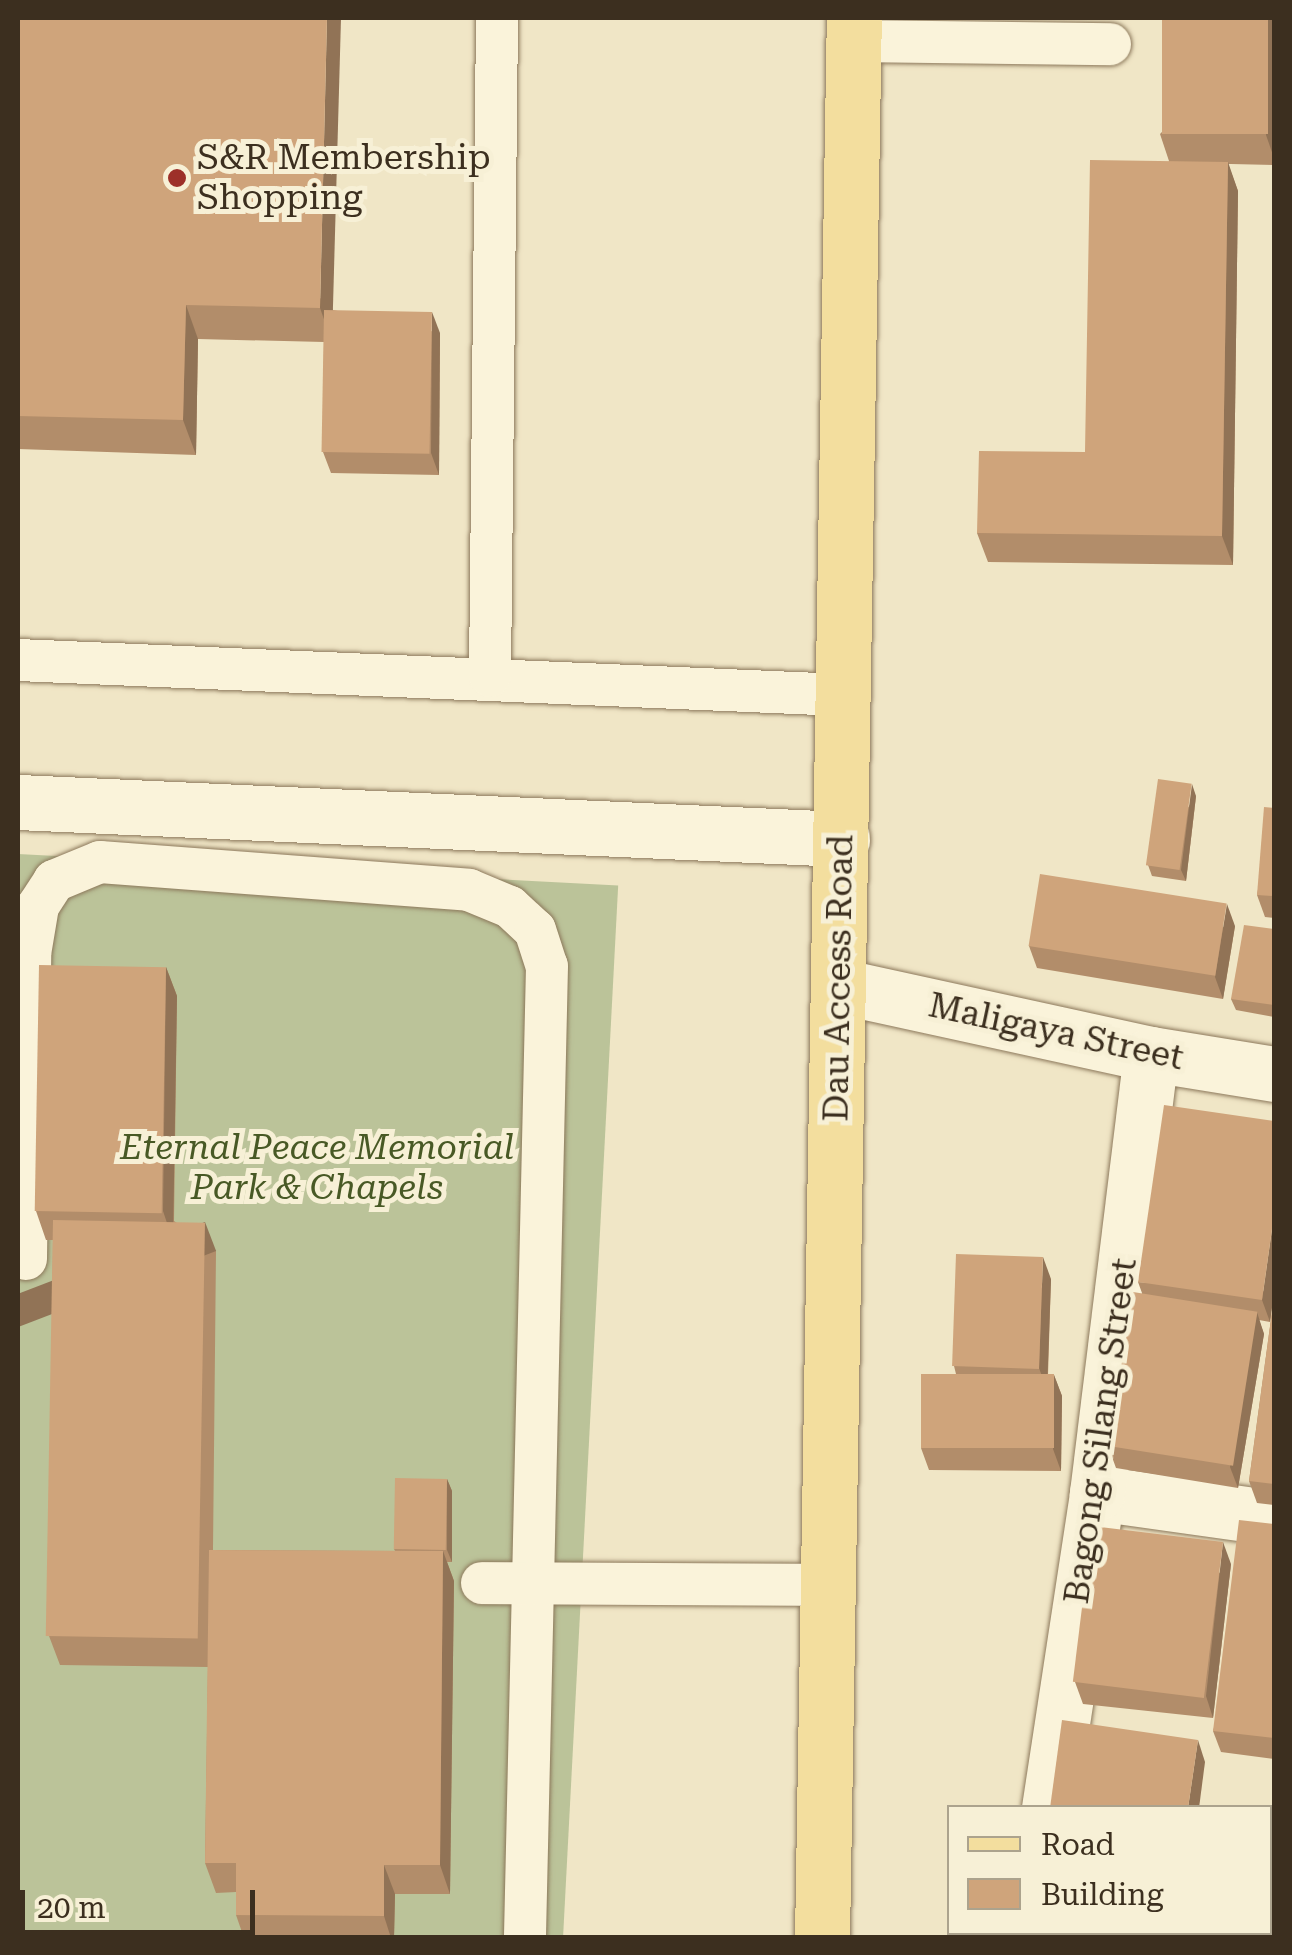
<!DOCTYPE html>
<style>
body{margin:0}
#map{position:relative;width:1292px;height:1955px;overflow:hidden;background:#f0e6c6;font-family:"Roboto Serif",serif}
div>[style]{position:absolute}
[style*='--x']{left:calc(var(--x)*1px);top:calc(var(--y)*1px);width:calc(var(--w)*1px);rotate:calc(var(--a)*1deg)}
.cemetery>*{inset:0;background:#bbc399;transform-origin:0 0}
.roads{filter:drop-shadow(0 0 2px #8c785b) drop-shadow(0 0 2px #8c785b)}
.lane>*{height:42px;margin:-21px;padding:0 21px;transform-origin:21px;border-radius:21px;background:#faf3da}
.street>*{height:55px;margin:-27.5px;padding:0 27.5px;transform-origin:27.5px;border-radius:27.5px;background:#faf3da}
.primary>*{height:55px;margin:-27.5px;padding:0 27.5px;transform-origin:27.5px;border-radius:27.5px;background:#f3de9e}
.wall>*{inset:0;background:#b28d6a}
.shaded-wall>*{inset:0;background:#917356;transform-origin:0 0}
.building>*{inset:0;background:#cfa47b;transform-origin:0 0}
.dots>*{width:28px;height:28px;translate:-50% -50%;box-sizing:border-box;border:5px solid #f7f0d6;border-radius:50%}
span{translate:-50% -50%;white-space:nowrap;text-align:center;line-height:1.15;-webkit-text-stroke:10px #f7f0d6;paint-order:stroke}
.poi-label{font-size:35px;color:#3c2f1f}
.left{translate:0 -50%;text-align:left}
.street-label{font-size:35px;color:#3c2f1f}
.park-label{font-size:35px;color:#485925;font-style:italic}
.frame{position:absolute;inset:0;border:20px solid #3c2f1f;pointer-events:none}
.legend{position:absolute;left:947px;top:1805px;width:325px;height:130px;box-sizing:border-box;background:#f7f0d6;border:2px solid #aca38d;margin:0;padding:12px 18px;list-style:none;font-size:30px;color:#3c2f1f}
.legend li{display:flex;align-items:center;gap:20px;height:50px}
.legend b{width:50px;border:2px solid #aca38d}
.scale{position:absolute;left:20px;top:1890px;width:235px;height:45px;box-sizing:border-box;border:5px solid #3c2f1f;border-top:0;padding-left:12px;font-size:30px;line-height:35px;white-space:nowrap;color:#3c2f1f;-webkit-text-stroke:8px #f7f0d6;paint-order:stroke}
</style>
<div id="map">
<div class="cemetery">
<i style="left:18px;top:854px;width:601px;height:1084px;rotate:3deg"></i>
</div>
<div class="roads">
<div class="lane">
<i style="--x:854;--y:41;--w:256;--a:0.7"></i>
<i style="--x:18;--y:660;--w:827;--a:2.43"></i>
<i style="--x:490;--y:676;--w:658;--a:-89.39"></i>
<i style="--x:26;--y:1259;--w:305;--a:-89.2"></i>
<i style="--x:30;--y:954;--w:49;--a:-80.5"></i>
<i style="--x:38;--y:906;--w:30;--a:-57"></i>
<i style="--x:54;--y:881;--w:50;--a:-22.4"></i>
<i style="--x:100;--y:862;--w:370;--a:4.3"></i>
<i style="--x:469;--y:890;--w:44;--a:22.5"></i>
<i style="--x:510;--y:907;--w:34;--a:43"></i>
<i style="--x:535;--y:930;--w:38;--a:72"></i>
<i style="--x:547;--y:966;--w:972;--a:91.3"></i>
<i style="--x:482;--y:1583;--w:345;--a:0.3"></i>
</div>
<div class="street">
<i style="--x:18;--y:802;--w:825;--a:2.57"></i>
<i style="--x:839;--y:986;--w:319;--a:12.3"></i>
<i style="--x:1151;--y:1054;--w:125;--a:9.2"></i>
<i style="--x:1097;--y:1493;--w:179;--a:8"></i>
<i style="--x:1049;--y:1808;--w:319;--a:-81.3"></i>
<i style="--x:1097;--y:1493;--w:442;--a:-83"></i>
<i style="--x:1039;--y:1932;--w:7;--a:63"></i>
</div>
<div class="primary">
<i style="--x:822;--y:1938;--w:1920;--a:-89.05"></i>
</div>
</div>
<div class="wall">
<i style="clip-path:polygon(18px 18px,333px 310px,440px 333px,439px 475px,331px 473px,323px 452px,324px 342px,198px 339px,196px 455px,18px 449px)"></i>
<i style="clip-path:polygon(1274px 18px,1274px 165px,1228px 164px,1238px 191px,1233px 565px,988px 562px,977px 533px,1085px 452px,1169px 161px,1160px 134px)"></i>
<i style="clip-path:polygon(1196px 796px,1186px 881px,1152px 876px,1148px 865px)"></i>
<i style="clip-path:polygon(1274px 808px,1274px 918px,1265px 917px,1257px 895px)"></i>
<i style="clip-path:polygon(1235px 926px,1223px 999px,1037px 968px,1029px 946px)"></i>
<i style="clip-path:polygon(1274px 929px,1274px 1017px,1236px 1010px,1231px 999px)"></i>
<i style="clip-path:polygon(166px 967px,177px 996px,174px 1221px,216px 1251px,213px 1550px,395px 1551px,394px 1549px,447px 1479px,452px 1491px,452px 1562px,447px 1562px,454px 1581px,450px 1894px,395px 1894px,394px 1938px,244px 1938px,236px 1915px,236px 1892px,216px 1893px,205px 1863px,208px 1667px,60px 1665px,49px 1636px,53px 1240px,46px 1240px,36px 1211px)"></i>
<i style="clip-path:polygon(1051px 1279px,1048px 1375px,1054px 1375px,1062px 1396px,1061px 1471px,929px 1470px,921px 1448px,956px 1374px,954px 1366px)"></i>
<i style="clip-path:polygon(1138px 1282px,1274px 1292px,1270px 1322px,1259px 1320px,1264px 1334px,1238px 1488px,1116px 1468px,1108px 1446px,1142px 1293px)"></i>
<i style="clip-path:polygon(1274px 1297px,1274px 1505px,1257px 1503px,1249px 1481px)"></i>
<i style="clip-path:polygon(1274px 1524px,1274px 1759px,1221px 1752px,1213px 1731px)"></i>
<i style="clip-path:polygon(1231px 1564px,1213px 1718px,1083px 1704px,1075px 1682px)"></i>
</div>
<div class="shaded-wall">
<i style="clip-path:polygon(327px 18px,341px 18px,332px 342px,320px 308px)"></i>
<i style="clip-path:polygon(1268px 18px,1274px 18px,1274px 158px,1266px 135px)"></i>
<i style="clip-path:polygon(1228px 162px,1238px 191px,1233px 565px,1222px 536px)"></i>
<i style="clip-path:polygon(186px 305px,198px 339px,196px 455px,183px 420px)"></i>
<i style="clip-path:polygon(432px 312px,440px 333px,439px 475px,431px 453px)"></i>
<i style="clip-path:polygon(1192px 784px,1196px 796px,1186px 881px,1181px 870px)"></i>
<i style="clip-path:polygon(1227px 904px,1235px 926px,1223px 999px,1215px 977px)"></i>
<i style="clip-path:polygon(166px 967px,177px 996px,173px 1241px,163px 1211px)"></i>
<i style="clip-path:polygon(1274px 1215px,1274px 1292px,1270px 1322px,1262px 1300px)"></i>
<i style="left:205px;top:1222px;width:31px;height:416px;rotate:69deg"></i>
<i style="clip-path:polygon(1043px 1257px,1051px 1279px,1047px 1390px,1039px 1368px)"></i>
<i style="clip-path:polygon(1257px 1312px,1264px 1334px,1238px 1488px,1230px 1467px)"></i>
<i style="clip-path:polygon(1054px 1375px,1062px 1396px,1061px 1471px,1053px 1449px)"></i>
<i style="clip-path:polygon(447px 1479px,452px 1491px,452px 1562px,447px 1550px)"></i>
<i style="clip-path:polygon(1223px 1542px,1231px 1564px,1213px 1718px,1206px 1696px)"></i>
<i style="clip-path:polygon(443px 1551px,454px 1581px,450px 1894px,440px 1865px)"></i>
<i style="clip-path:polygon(1198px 1740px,1205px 1762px,1199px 1808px,1188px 1808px)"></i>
<i style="clip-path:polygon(384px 1865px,395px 1894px,394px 1938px,391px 1938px,384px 1916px)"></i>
</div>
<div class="building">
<i style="clip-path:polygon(18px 18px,327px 18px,320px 308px,186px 305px,183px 420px,18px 416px)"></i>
<i style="left:1162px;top:18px;width:106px;height:116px"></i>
<i style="clip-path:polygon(1090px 160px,1228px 162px,1222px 536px,977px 533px,979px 451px,1085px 452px)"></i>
<i style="left:324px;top:310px;width:108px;height:142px;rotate:1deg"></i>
<i style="left:1158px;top:779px;width:34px;height:87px;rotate:8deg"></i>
<i style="clip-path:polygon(1264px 807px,1274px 808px,1274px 896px,1257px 895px)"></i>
<i style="left:1040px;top:874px;width:189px;height:73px;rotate:9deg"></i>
<i style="clip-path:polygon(1244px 925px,1274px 929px,1274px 1005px,1231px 999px)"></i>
<i style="left:39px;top:965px;width:127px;height:246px;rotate:1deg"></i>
<i style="clip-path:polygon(1164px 1105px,1274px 1121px,1274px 1215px,1262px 1300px,1138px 1282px)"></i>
<i style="left:53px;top:1220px;width:152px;height:416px;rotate:1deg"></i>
<i style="left:956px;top:1254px;width:87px;height:112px;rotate:2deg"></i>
<i style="left:1133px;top:1292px;width:126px;height:156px;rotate:9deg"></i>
<i style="clip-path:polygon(1274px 1297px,1274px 1484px,1249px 1481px)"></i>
<i style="left:921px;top:1374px;width:133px;height:74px"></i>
<i style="left:395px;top:1478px;width:52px;height:71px;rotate:1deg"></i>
<i style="clip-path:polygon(1239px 1520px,1274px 1524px,1274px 1738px,1213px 1731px)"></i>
<i style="left:1092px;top:1526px;width:132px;height:157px;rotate:7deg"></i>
<i style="clip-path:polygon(209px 1550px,443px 1551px,440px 1865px,384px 1865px,384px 1916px,236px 1915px,236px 1863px,205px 1863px)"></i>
<i style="clip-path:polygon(1062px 1720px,1198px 1740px,1188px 1808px,1050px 1808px)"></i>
</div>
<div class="dots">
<i style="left:177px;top:178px;background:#9d3029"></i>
</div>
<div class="poi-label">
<span class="left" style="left:197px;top:178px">S&amp;R Membership<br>Shopping</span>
</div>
<div class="street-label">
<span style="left:839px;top:978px;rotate:-89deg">Dau Access Road</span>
<span style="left:1056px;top:1032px;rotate:12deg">Maligaya Street</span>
<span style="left:1101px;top:1431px;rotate:-82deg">Bagong Silang Street</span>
</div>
<div class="park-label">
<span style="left:317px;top:1168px">Eternal Peace Memorial<br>Park &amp; Chapels</span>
</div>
<div class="frame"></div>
<ul class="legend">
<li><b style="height:12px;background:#f3de9e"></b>Road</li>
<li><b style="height:28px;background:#cfa47b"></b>Building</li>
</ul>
<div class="scale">20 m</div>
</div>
